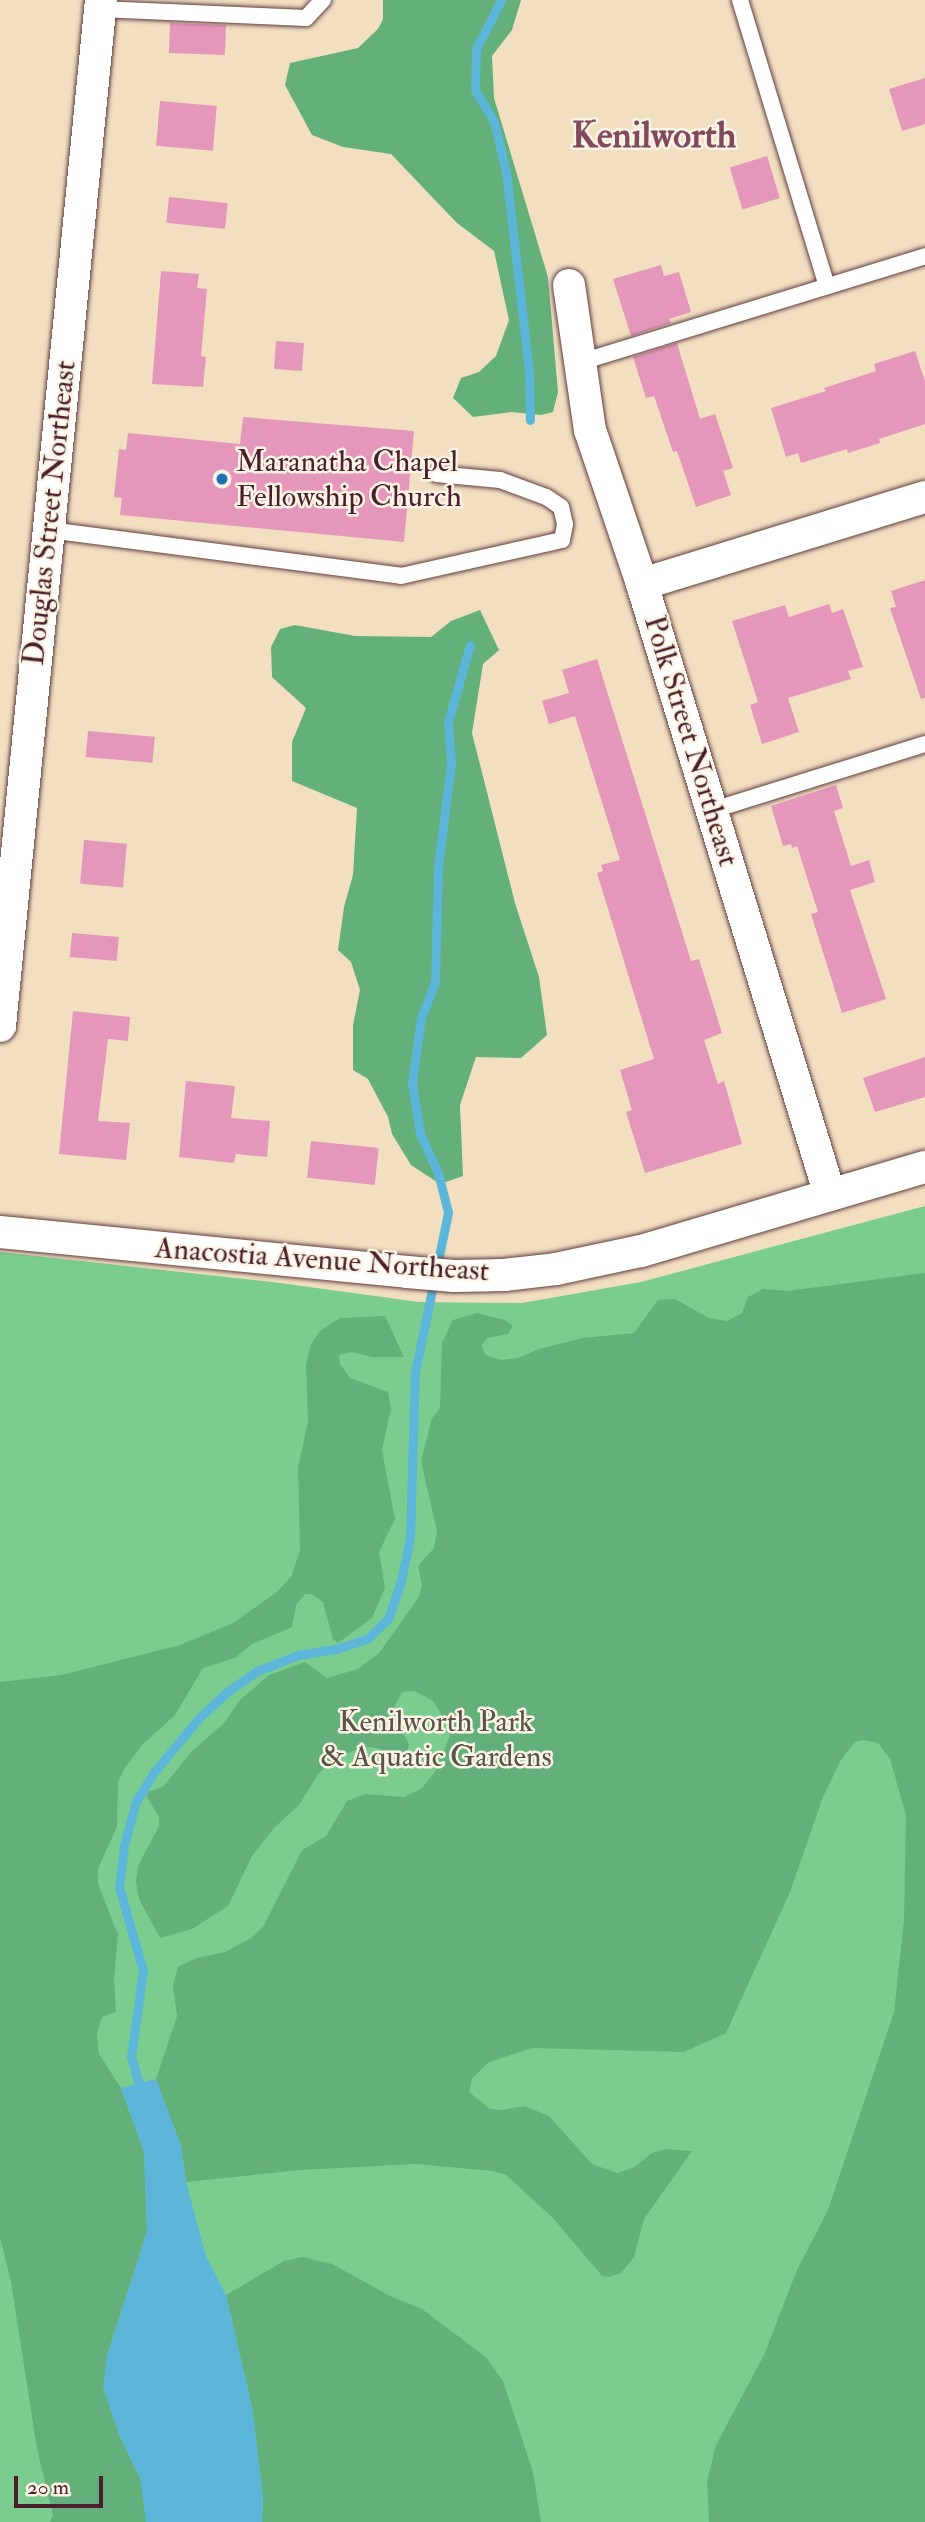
<!DOCTYPE html>
<style>
body{margin:0}
#map{position:relative;width:925px;height:2522px;overflow:hidden;background:#f1dfc0;font-family:"IM FELL Double Pica",serif}
div>[style]{position:absolute}
[style*='--x']{left:calc(var(--x)*1px);top:calc(var(--y)*1px);width:calc(var(--w)*1px);rotate:calc(var(--a)*1deg)}
.green>*{inset:0;background:#7bcd8f}
.forest>*{inset:0;background:#64b07a}
.water>*{inset:0;background:#5bb6d9}
.stream>*{height:9px;margin:-4.5px;padding:0 4.5px;transform-origin:4.5px;border-radius:4.5px;background:#5bb6d9}
.building>*{inset:0;background:#e597bb;transform-origin:0 0}
.roads{filter:drop-shadow(0 0 2px #633c41) drop-shadow(0 0 2px #633c41)}
.service>*{height:16px;margin:-8px;padding:0 8px;transform-origin:8px;border-radius:8px;background:#fff}
.minor>*{height:32px;margin:-16px;padding:0 16px;transform-origin:16px;border-radius:16px;background:#fff}
.dots>*{width:19px;height:19px;translate:-50% -50%;box-sizing:border-box;border:4px solid #fcf5e5;border-radius:50%}
span{translate:-50% -50%;white-space:nowrap;text-align:center;line-height:1.15;-webkit-text-stroke:5px #fcf5e5;paint-order:stroke}
.poi-label{font-size:30px;color:#4a1f2b}
.left{translate:0 -50%;text-align:left}
.street-label{font-size:30px;color:#4a1f2b}
.park-label{font-size:30px;color:#595349}
.district-label{font-size:37px;color:#80495d;font-weight:700}
.scale{position:absolute;left:14px;top:2476px;width:89px;height:32px;box-sizing:border-box;border:4px solid #4a1f2b;border-top:0;padding-left:9px;font-size:21px;line-height:24px;white-space:nowrap;color:#4a1f2b;-webkit-text-stroke:5px #fcf5e5;paint-order:stroke}
</style>
<div id="map">
<div class="green">
<i style="clip-path:polygon(925px 1206px,925px 2522px,0 2522px,0 1252px,280px 1283px,419px 1302px,522px 1303px,641px 1282px)"></i>
</div>
<div class="forest">
<i style="clip-path:polygon(383px 0,521px 0,512px 30px,492px 56px,494px 98px,548px 277px,558px 392px,553px 412px,541px 415px,511px 412px,473px 417px,453px 398px,461px 378px,479px 372px,496px 356px,509px 320px,494px 251px,457px 223px,391px 154px,343px 147px,312px 135px,285px 85px,290px 63px,358px 48px,378px 29px,383px 19px)"></i>
<i style="clip-path:polygon(480px 610px,499px 650px,483px 664px,472px 733px,515px 903px,539px 977px,547px 1035px,521px 1058px,476px 1057px,460px 1105px,463px 1176px,440px 1184px,411px 1165px,392px 1134px,388px 1117px,368px 1079px,353px 1070px,353px 1025px,360px 990px,351px 962px,338px 950px,344px 907px,353px 875px,357px 808px,292px 781px,292px 742px,306px 708px,272px 677px,271px 647px,280px 629px,295px 625px,355px 636px,431px 637px,451px 621px)"></i>
<i style="clip-path:polygon(925px 1273px,925px 2522px,709px 2522px,707px 2481px,716px 2445px,764px 2355px,797px 2270px,828px 2210px,894px 2012px,904px 1920px,906px 1815px,890px 1759px,878px 1743px,863px 1740px,855px 1742px,841px 1760px,823px 1797px,790px 1892px,726px 2033px,684px 2052px,532px 2048px,489px 2062px,472px 2079px,469px 2092px,490px 2109px,503px 2110px,524px 2106px,549px 2116px,592px 2164px,617px 2173px,633px 2168px,652px 2153px,665px 2149px,692px 2151px,644px 2219px,634px 2257px,621px 2273px,609px 2277px,602px 2276px,553px 2218px,506px 2175px,492px 2171px,416px 2164px,300px 2170px,186px 2182px,181px 2146px,156px 2079px,177px 2016px,173px 1985px,178px 1967px,196px 1958px,225px 1952px,251px 1938px,263px 1927px,302px 1850px,326px 1836px,347px 1801px,365px 1794px,404px 1797px,422px 1788px,435px 1772px,450px 1736px,446px 1722px,433px 1701px,415px 1691px,402px 1692px,393px 1709px,396px 1721px,409px 1744px,407px 1753px,398px 1758px,381px 1749px,363px 1746px,331px 1762px,319px 1773px,299px 1805px,274px 1828px,252px 1856px,228px 1906px,192px 1929px,160px 1938px,139px 1899px,136px 1882px,138px 1866px,159px 1826px,159px 1817px,147px 1797px,148px 1792px,164px 1786px,190px 1753px,224px 1723px,240px 1700px,269px 1675px,305px 1662px,327px 1678px,358px 1669px,379px 1653px,419px 1597px,422px 1585px,418px 1566px,434px 1548px,437px 1531px,421px 1461px,432px 1418px,440px 1408px,442px 1343px,453px 1320px,477px 1313px,505px 1320px,513px 1326px,508px 1334px,487px 1338px,482px 1345px,485px 1355px,501px 1360px,518px 1358px,539px 1349px,582px 1338px,634px 1333px,658px 1300px,675px 1299px,709px 1318px,727px 1321px,742px 1313px,748px 1297px,763px 1289px,787px 1291px)"></i>
<i style="clip-path:polygon(385px 1316px,404px 1357px,372px 1357px,352px 1352px,339px 1355px,340px 1364px,350px 1378px,388px 1392px,391px 1409px,382px 1450px,395px 1519px,379px 1552px,385px 1588px,372px 1618px,338px 1643px,333px 1639px,323px 1602px,312px 1594px,305px 1594px,296px 1605px,292px 1627px,252px 1644px,235px 1658px,203px 1668px,175px 1715px,142px 1745px,124px 1769px,118px 1782px,117px 1827px,98px 1868px,98px 1884px,118px 1935px,114px 1980px,116px 2012px,102px 2017px,97px 2034px,99px 2054px,121px 2088px,144px 2152px,147px 2231px,107px 2356px,119px 2435px,140px 2478px,148px 2517px,146px 2522px,50px 2522px,53px 2515px,37px 2449px,11px 2282px,0 2237px,0 1682px,62px 1675px,180px 1645px,233px 1623px,277px 1592px,291px 1577px,300px 1551px,298px 1468px,308px 1421px,306px 1365px,310px 1346px,320px 1331px,340px 1318px)"></i>
<i style="clip-path:polygon(302px 2257px,332px 2264px,390px 2296px,422px 2309px,486px 2357px,503px 2381px,533px 2472px,541px 2522px,262px 2522px,263px 2497px,252px 2407px,226px 2295px,284px 2261px)"></i>
</div>
<div class="water">
<i style="clip-path:polygon(156px 2079px,181px 2146px,186px 2182px,206px 2256px,226px 2295px,252px 2407px,263px 2497px,262px 2522px,146px 2522px,140px 2478px,119px 2435px,103px 2387px,107px 2356px,147px 2231px,144px 2152px,121px 2088px)"></i>
</div>
<div class="stream">
<i style="--x:501;--y:0;--w:55;--a:117"></i>
<i style="--x:476;--y:49;--w:41;--a:91.4"></i>
<i style="--x:475;--y:90;--w:37;--a:59"></i>
<i style="--x:494;--y:122;--w:51;--a:76.5"></i>
<i style="--x:506;--y:172;--w:199;--a:83.4"></i>
<i style="--x:529;--y:370;--w:50;--a:88.9"></i>
<i style="--x:142;--y:2095;--w:40;--a:-106"></i>
<i style="--x:131;--y:2057;--w:87;--a:-82.1"></i>
<i style="--x:143;--y:1971;--w:87;--a:-105.9"></i>
<i style="--x:119;--y:1887;--w:41;--a:-83"></i>
<i style="--x:124;--y:1846;--w:47;--a:-75.1"></i>
<i style="--x:136;--y:1801;--w:36;--a:-58"></i>
<i style="--x:155;--y:1771;--w:69;--a:-50.3"></i>
<i style="--x:199;--y:1718;--w:38;--a:-43"></i>
<i style="--x:227;--y:1692;--w:37;--a:-35"></i>
<i style="--x:257;--y:1671;--w:44;--a:-21.3"></i>
<i style="--x:298;--y:1655;--w:38;--a:-9"></i>
<i style="--x:336;--y:1649;--w:33;--a:-18"></i>
<i style="--x:367;--y:1639;--w:29;--a:-44"></i>
<i style="--x:388;--y:1619;--w:40;--a:-71.1"></i>
<i style="--x:401;--y:1581;--w:44;--a:-78.2"></i>
<i style="--x:410;--y:1538;--w:166;--a:-88.3"></i>
<i style="--x:415;--y:1372;--w:163;--a:-78.3"></i>
<i style="--x:448;--y:1212;--w:40;--a:-104.4"></i>
<i style="--x:438;--y:1173;--w:43;--a:-114.8"></i>
<i style="--x:420;--y:1134;--w:52;--a:-98.9"></i>
<i style="--x:412;--y:1083;--w:66;--a:-82.1"></i>
<i style="--x:421;--y:1018;--w:39;--a:-69"></i>
<i style="--x:435;--y:982;--w:116;--a:-88.5"></i>
<i style="--x:438;--y:866;--w:104;--a:-82.8"></i>
<i style="--x:451;--y:763;--w:41;--a:-94.2"></i>
<i style="--x:448;--y:722;--w:80;--a:-74.1"></i>
</div>
<div class="building">
<i style="left:170px;top:23px;width:56px;height:30px;rotate:2deg"></i>
<i style="clip-path:polygon(925px 78px,925px 124px,902px 131px,889px 89px)"></i>
<i style="left:160px;top:101px;width:57px;height:45px;rotate:5deg"></i>
<i style="left:767px;top:156px;width:44px;height:39px;rotate:73deg"></i>
<i style="left:169px;top:197px;width:59px;height:26px;rotate:6deg"></i>
<i style="clip-path:polygon(661px 265px,664px 276px,679px 272px,691px 312px,669px 319px,671px 323px,631px 336px,613px 279px)"></i>
<i style="clip-path:polygon(161px 271px,199px 274px,197px 288px,207px 289px,201px 356px,206px 357px,203px 387px,152px 384px)"></i>
<i style="left:276px;top:341px;width:28px;height:28px;rotate:4deg"></i>
<i style="clip-path:polygon(677px 343px,700px 419px,715px 414px,733px 468px,723px 471px,731px 495px,696px 507px,677px 451px,673px 452px,654px 396px,646px 398px,633px 357px)"></i>
<i style="clip-path:polygon(915px 351px,925px 381px,925px 424px,879px 439px,880px 443px,848px 453px,847px 449px,801px 463px,798px 453px,786px 457px,771px 408px,826px 391px,824px 388px,876px 371px,874px 364px)"></i>
<i style="clip-path:polygon(243px 417px,414px 431px,404px 542px,120px 515px,122px 498px,114px 497px,119px 449px,126px 450px,128px 433px,240px 444px)"></i>
<i style="clip-path:polygon(925px 580px,925px 698px,921px 699px,890px 608px,896px 607px,891px 591px)"></i>
<i style="clip-path:polygon(829px 604px,832px 613px,843px 609px,863px 667px,848px 671px,851px 679px,788px 698px,799px 732px,762px 744px,750px 705px,758px 702px,732px 621px,785px 605px,789px 617px)"></i>
<i style="clip-path:polygon(597px 659px,691px 961px,699px 959px,722px 1033px,704px 1040px,718px 1084px,724px 1081px,742px 1144px,645px 1173px,626px 1112px,632px 1110px,620px 1070px,654px 1059px,597px 873px,603px 871px,601px 865px,620px 860px,575px 716px,549px 724px,542px 701px,569px 693px,562px 670px)"></i>
<i style="left:88px;top:731px;width:67px;height:26px;rotate:5deg"></i>
<i style="clip-path:polygon(836px 785px,843px 808px,834px 811px,851px 866px,869px 860px,875px 882px,850px 890px,886px 999px,842px 1013px,811px 914px,818px 912px,797px 846px,792px 848px,791px 844px,783px 846px,771px 806px)"></i>
<i style="left:84px;top:840px;width:43px;height:44px;rotate:5deg"></i>
<i style="left:72px;top:933px;width:47px;height:24px;rotate:5deg"></i>
<i style="clip-path:polygon(73px 1011px,130px 1017px,128px 1041px,108px 1039px,98px 1121px,130px 1123px,126px 1160px,59px 1154px)"></i>
<i style="clip-path:polygon(925px 1057px,925px 1097px,875px 1112px,863px 1078px)"></i>
<i style="clip-path:polygon(186px 1081px,235px 1086px,231px 1118px,270px 1121px,267px 1157px,236px 1154px,234px 1163px,179px 1157px)"></i>
<i style="left:311px;top:1141px;width:68px;height:37px;rotate:6deg"></i>
</div>
<div class="roads">
<div class="service">
<i style="--x:740;--y:0;--w:299;--a:73.1"></i>
<i style="--x:100;--y:9;--w:206;--a:2.5"></i>
<i style="--x:306;--y:18;--w:25;--a:-47"></i>
<i style="--x:581;--y:362;--w:360;--a:-17.1"></i>
<i style="--x:49;--y:530;--w:355;--a:7.4"></i>
<i style="--x:401;--y:576;--w:165;--a:-12.6"></i>
<i style="--x:562;--y:540;--w:16;--a:-79"></i>
<i style="--x:565;--y:524;--w:17;--a:-103"></i>
<i style="--x:561;--y:507;--w:18;--a:-146"></i>
<i style="--x:546;--y:497;--w:49;--a:-159.7"></i>
<i style="--x:500;--y:480;--w:64;--a:-174.6"></i>
<i style="--x:713;--y:810;--w:222;--a:-17.3"></i>
</div>
<div class="minor">
<i style="--x:569;--y:285;--w:147;--a:81.8"></i>
<i style="--x:590;--y:430;--w:163;--a:71.3"></i>
<i style="--x:642;--y:584;--w:639;--a:72.9"></i>
<i style="--x:642;--y:584;--w:296;--a:-17.1"></i>
<i style="--x:0;--y:1026;--w:1031;--a:-84.38"></i>
<i style="--x:0;--y:1232;--w:409;--a:5.6"></i>
<i style="--x:407;--y:1272;--w:47;--a:4.9"></i>
<i style="--x:454;--y:1276;--w:50;--a:-1.1"></i>
<i style="--x:504;--y:1275;--w:52;--a:-6.6"></i>
<i style="--x:556;--y:1269;--w:87;--a:-12"></i>
<i style="--x:641;--y:1251;--w:296;--a:-16.5"></i>
</div>
</div>
<div class="dots">
<i style="left:222px;top:479px;background:#1f6fb2"></i>
</div>
<div class="poi-label">
<span class="left" style="left:236px;top:479px">Maranatha Chapel<br>Fellowship Church</span>
</div>
<div class="street-label">
<span style="left:50px;top:513px;rotate:-84deg">Douglas Street Northeast</span>
<span style="left:691px;top:741px;rotate:73deg">Polk Street Northeast</span>
<span style="left:322px;top:1260px;rotate:4deg">Anacostia Avenue Northeast</span>
</div>
<div class="park-label">
<span style="left:436px;top:1739px">Kenilworth Park<br>&amp; Aquatic Gardens</span>
</div>
<div class="district-label">
<span style="left:654px;top:136px">Kenilworth</span>
</div>
<div class="scale">20 m</div>
</div>
